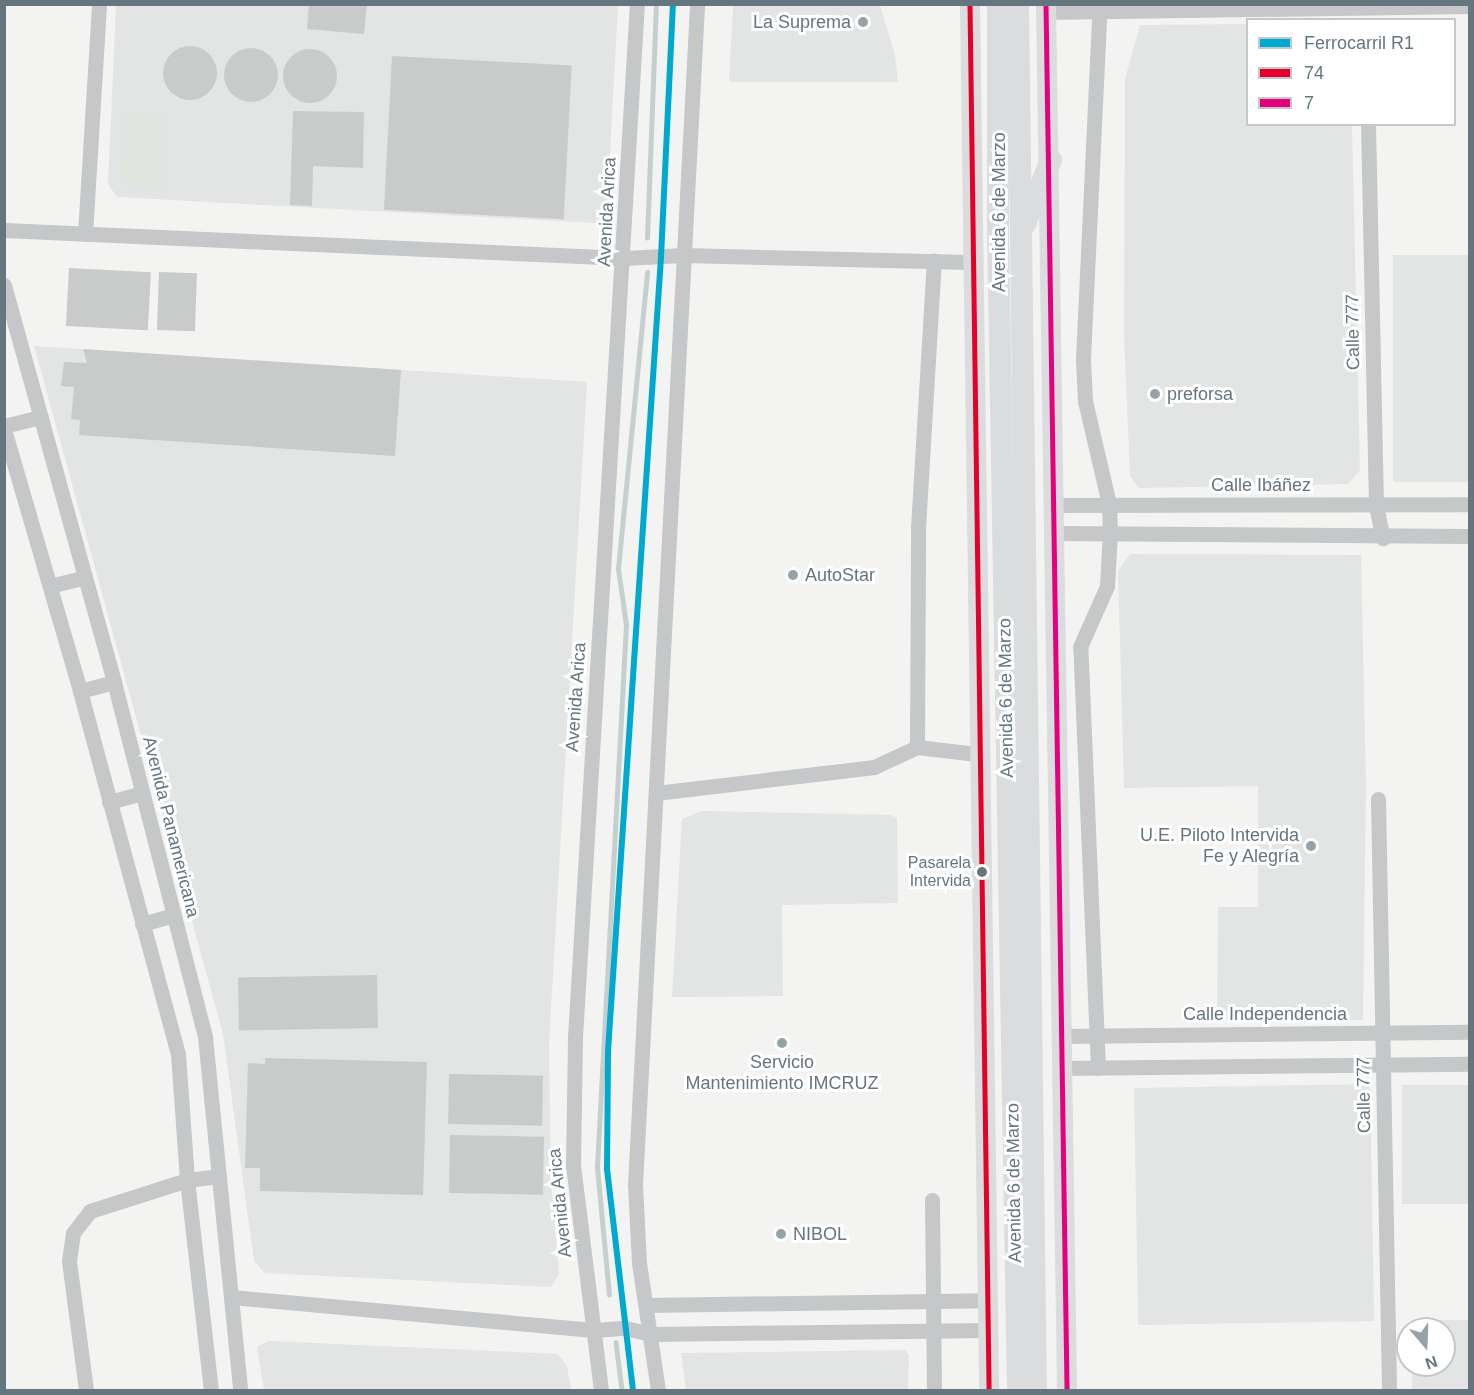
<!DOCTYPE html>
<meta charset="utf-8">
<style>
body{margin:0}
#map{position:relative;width:1474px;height:1395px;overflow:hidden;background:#f3f3f2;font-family:Arial,sans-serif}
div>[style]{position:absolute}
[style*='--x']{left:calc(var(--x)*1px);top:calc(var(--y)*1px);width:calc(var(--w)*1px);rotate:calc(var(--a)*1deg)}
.built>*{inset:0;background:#e3e4e4;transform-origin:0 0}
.green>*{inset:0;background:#e2e4df;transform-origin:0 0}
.stream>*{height:4.5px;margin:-2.25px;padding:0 2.25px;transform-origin:2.25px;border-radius:2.25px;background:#c6cfd0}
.building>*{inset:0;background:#c9cbcb;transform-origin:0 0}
.round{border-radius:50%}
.minor>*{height:15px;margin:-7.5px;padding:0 7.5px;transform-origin:7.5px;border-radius:7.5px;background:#c5c7c8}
.major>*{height:20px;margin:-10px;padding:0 10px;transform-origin:10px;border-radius:10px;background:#dbdcdd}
.highway>*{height:22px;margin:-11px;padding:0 11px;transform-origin:11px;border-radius:11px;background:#dbdcdd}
.bus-1>*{height:4.5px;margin:-2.25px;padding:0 2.25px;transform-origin:2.25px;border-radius:2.25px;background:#e4002b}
.bus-2>*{height:4.5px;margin:-2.25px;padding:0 2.25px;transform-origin:2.25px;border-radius:2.25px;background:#e5007d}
.rail-1>*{height:6px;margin:-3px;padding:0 3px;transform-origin:3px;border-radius:3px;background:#00a9ce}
.dots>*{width:16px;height:16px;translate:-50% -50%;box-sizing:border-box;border:3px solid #fff;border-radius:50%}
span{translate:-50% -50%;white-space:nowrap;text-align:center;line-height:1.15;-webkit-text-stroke:6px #fff;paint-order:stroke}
.bus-label{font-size:16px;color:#66767e}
.right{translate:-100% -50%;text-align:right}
.poi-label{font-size:18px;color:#66767e}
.left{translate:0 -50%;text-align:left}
.street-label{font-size:18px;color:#66767e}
.frame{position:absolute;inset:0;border:6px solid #66767e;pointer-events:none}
.legend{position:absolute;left:1246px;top:18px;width:210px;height:108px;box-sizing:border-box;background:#fff;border:2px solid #c2c8cb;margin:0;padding:8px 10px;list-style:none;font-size:18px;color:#66767e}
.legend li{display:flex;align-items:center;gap:12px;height:30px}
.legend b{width:30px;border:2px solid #c2c8cb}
.north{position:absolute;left:1396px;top:1317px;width:60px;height:60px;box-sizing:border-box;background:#fff;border:2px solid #c2c8cb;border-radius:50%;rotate:161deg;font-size:16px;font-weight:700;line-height:24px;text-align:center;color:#66767e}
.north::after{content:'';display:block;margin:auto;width:21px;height:27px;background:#97a2a7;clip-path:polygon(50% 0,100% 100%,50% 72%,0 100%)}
</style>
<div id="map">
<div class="built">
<i style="clip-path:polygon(116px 5px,618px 5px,607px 211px,595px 223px,117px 197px,108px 184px)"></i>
<i style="clip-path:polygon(733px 5px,880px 5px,895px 55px,898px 82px,729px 82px)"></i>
<i style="clip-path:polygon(1247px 24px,1248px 124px,1352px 125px,1360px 470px,1348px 484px,1139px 488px,1130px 476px,1124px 334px,1125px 79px,1140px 25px)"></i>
<i style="left:1469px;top:255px;width:227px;height:76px;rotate:90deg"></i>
<i style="clip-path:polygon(34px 346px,587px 382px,549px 1044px,551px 1183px,559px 1274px,551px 1287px,265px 1273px,254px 1261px,223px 1034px)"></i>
<i style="clip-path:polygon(1130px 554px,1361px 555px,1366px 784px,1363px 1020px,1217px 1019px,1218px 907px,1258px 907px,1258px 786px,1124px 788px,1118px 571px)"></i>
<i style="clip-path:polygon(701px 811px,890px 815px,897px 818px,898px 903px,782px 905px,783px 996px,672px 997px,682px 819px)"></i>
<i style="left:1370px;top:1084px;width:237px;height:236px;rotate:89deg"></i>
<i style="left:1469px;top:1085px;width:119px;height:67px;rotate:90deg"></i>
<i style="clip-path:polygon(1412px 1320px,1469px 1320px,1469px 1390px,1412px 1390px,1412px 1365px,1444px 1365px,1444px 1329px,1412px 1329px)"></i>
<i style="clip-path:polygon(269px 1341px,558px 1354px,567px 1366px,571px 1390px,264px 1390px,257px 1347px)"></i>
<i style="clip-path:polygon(905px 1350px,909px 1356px,908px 1390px,686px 1390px,681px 1353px)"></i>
</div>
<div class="green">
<i style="left:124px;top:117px;width:43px;height:67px;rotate:3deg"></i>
</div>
<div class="stream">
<i style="--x:647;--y:238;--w:234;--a:-87.8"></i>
<i style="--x:609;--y:1295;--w:129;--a:-95.4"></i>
<i style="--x:597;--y:1167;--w:543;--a:-86.94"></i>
<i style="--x:626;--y:625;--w:57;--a:-98.1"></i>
<i style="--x:618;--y:569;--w:298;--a:-84.4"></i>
<i style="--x:616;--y:1342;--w:48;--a:82.9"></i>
</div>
<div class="building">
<i style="clip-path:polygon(309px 4px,367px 4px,364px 34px,307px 29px)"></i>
<i class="round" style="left:163px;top:46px;width:54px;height:54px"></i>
<i class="round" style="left:224px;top:48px;width:54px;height:54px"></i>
<i class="round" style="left:283px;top:49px;width:54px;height:54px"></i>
<i style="left:392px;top:56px;width:180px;height:154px;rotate:3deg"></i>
<i style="clip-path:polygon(293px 111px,364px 112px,363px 168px,313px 166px,312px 206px,290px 205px)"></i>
<i style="left:69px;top:268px;width:82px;height:58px;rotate:3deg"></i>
<i style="left:159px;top:272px;width:38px;height:58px;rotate:2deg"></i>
<i style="clip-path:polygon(83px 349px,401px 370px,395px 456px,79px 435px,80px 420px,71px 419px,74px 387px,61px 386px,64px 362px,87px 363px)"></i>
<i style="left:377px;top:975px;width:53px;height:139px;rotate:89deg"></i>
<i style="clip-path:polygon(265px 1058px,427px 1062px,423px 1195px,260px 1191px,260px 1168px,245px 1168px,248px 1063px,265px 1064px)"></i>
<i style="left:449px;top:1074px;width:94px;height:50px;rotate:1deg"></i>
<i style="left:450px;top:1135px;width:94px;height:58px;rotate:1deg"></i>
</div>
<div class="minor">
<i style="--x:1046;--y:12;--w:424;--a:-0.8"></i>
<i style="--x:1368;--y:124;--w:382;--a:88.8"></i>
<i style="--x:1376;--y:506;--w:33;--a:78"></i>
<i style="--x:4;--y:230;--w:621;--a:2.59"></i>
<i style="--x:624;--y:258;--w:59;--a:-2.9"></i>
<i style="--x:683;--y:255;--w:288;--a:1.4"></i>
<i style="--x:85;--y:234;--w:230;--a:-86.5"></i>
<i style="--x:4;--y:285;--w:412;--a:74.5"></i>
<i style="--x:114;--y:682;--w:366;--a:75.6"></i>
<i style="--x:205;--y:1037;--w:355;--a:84.3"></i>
<i style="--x:4;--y:426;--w:38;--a:-14"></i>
<i style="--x:4;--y:429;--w:273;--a:73.8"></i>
<i style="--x:80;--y:691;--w:376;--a:74.9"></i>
<i style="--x:178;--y:1054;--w:126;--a:85.9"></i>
<i style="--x:187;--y:1180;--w:211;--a:83.5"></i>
<i style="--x:1052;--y:505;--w:418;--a:-0.1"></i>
<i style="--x:1054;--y:533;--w:416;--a:0.4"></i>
<i style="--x:50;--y:586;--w:36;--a:-14"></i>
<i style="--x:80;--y:691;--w:35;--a:-15"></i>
<i style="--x:917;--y:747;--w:219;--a:-89.7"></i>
<i style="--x:918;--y:528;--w:268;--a:-86.6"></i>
<i style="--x:656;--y:793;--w:220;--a:-6.8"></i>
<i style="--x:874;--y:767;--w:47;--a:-24.9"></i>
<i style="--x:917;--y:747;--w:60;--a:6.7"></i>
<i style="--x:1378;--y:799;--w:591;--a:88.93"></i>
<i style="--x:109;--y:802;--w:34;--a:-15"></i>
<i style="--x:142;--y:924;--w:32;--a:-16"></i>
<i style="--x:1061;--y:1036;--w:409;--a:-0.6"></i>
<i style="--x:1061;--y:1068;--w:409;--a:-0.6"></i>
<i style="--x:1098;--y:1068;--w:421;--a:-92.4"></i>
<i style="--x:1080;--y:647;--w:67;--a:-66.1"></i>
<i style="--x:1107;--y:586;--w:54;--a:-86.8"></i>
<i style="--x:1110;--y:532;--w:28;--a:-92"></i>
<i style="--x:1109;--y:504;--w:106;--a:-103.1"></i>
<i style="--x:1085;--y:401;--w:42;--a:-92.7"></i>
<i style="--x:1083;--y:359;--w:355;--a:-87.3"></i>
<i style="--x:932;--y:1200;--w:190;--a:89.4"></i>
<i style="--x:231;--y:1297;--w:364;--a:5.2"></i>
<i style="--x:594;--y:1330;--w:31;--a:-4"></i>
<i style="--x:625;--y:1328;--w:26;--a:13"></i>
<i style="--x:650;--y:1334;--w:337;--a:-0.7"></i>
<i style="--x:646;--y:1305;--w:341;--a:-0.8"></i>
<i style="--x:86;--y:1390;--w:130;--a:-97.5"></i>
<i style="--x:69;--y:1261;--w:28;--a:-82"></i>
<i style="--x:73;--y:1233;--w:28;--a:-52"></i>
<i style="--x:90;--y:1211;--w:102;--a:-17.7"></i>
<i style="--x:187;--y:1180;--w:32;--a:-7"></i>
<i style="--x:601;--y:1390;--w:226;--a:-97.1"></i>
<i style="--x:573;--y:1166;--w:129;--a:-89.1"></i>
<i style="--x:575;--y:1037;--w:1035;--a:-86.57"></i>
<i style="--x:658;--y:1390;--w:128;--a:-98.5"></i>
<i style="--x:639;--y:1263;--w:78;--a:-92.9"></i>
<i style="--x:635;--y:1185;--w:1183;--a:-86.99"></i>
</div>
<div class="major">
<i style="--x:970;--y:4;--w:1386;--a:89.21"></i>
<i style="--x:1046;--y:4;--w:1386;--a:89.13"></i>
</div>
<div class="highway">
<i style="--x:998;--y:4;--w:228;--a:90"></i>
<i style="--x:998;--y:232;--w:1158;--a:89.01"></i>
<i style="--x:1018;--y:4;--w:1386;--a:89.26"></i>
<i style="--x:1025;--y:224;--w:69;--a:-67.9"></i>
</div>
<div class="bus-1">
<i style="--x:970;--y:4;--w:1386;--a:89.21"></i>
</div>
<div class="bus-2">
<i style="--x:1046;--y:4;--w:1386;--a:89.13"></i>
</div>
<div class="rail-1">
<i style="--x:633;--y:1390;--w:223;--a:-96.7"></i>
<i style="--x:607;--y:1169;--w:118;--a:-89.5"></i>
<i style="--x:608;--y:1051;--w:796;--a:-86.18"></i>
<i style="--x:661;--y:257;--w:253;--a:-87.3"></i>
</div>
<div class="dots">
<i style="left:863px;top:22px;background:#97a2a7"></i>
<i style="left:1155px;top:394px;background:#97a2a7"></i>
<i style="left:793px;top:575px;background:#97a2a7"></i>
<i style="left:1311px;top:846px;background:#97a2a7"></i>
<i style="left:982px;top:872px;background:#66767e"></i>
<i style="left:782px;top:1043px;background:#97a2a7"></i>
<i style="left:781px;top:1234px;background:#97a2a7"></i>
</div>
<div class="bus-label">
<span class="right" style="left:971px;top:872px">Pasarela<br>Intervida</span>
</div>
<div class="poi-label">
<span class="right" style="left:851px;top:22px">La Suprema</span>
<span class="left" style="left:1167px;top:394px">preforsa</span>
<span class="left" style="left:805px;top:575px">AutoStar</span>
<span class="right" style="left:1299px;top:846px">U.E. Piloto Intervida<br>Fe y Alegría</span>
<span style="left:782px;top:1073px">Servicio<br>Mantenimiento IMCRUZ</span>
<span class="left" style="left:793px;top:1234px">NIBOL</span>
</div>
<div class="street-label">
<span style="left:607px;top:212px;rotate:-87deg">Avenida Arica</span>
<span style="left:999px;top:212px;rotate:-90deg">Avenida 6 de Marzo</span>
<span style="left:1353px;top:332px;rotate:-91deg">Calle 777</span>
<span style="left:1261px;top:485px">Calle Ibáñez</span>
<span style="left:576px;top:697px;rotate:-86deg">Avenida Arica</span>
<span style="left:1006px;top:698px;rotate:-91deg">Avenida 6 de Marzo</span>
<span style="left:171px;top:827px;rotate:76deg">Avenida Panamericana</span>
<span style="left:1265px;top:1014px">Calle Independencia</span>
<span style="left:1364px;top:1095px;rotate:-91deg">Calle 777</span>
<span style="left:1014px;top:1183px;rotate:-91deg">Avenida 6 de Marzo</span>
<span style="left:560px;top:1203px;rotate:-96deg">Avenida Arica</span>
</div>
<div class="frame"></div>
<ul class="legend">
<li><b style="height:8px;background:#00a9ce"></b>Ferrocarril R1</li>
<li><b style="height:8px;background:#e4002b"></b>74</li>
<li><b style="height:8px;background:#e5007d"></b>7</li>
</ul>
<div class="north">N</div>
</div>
